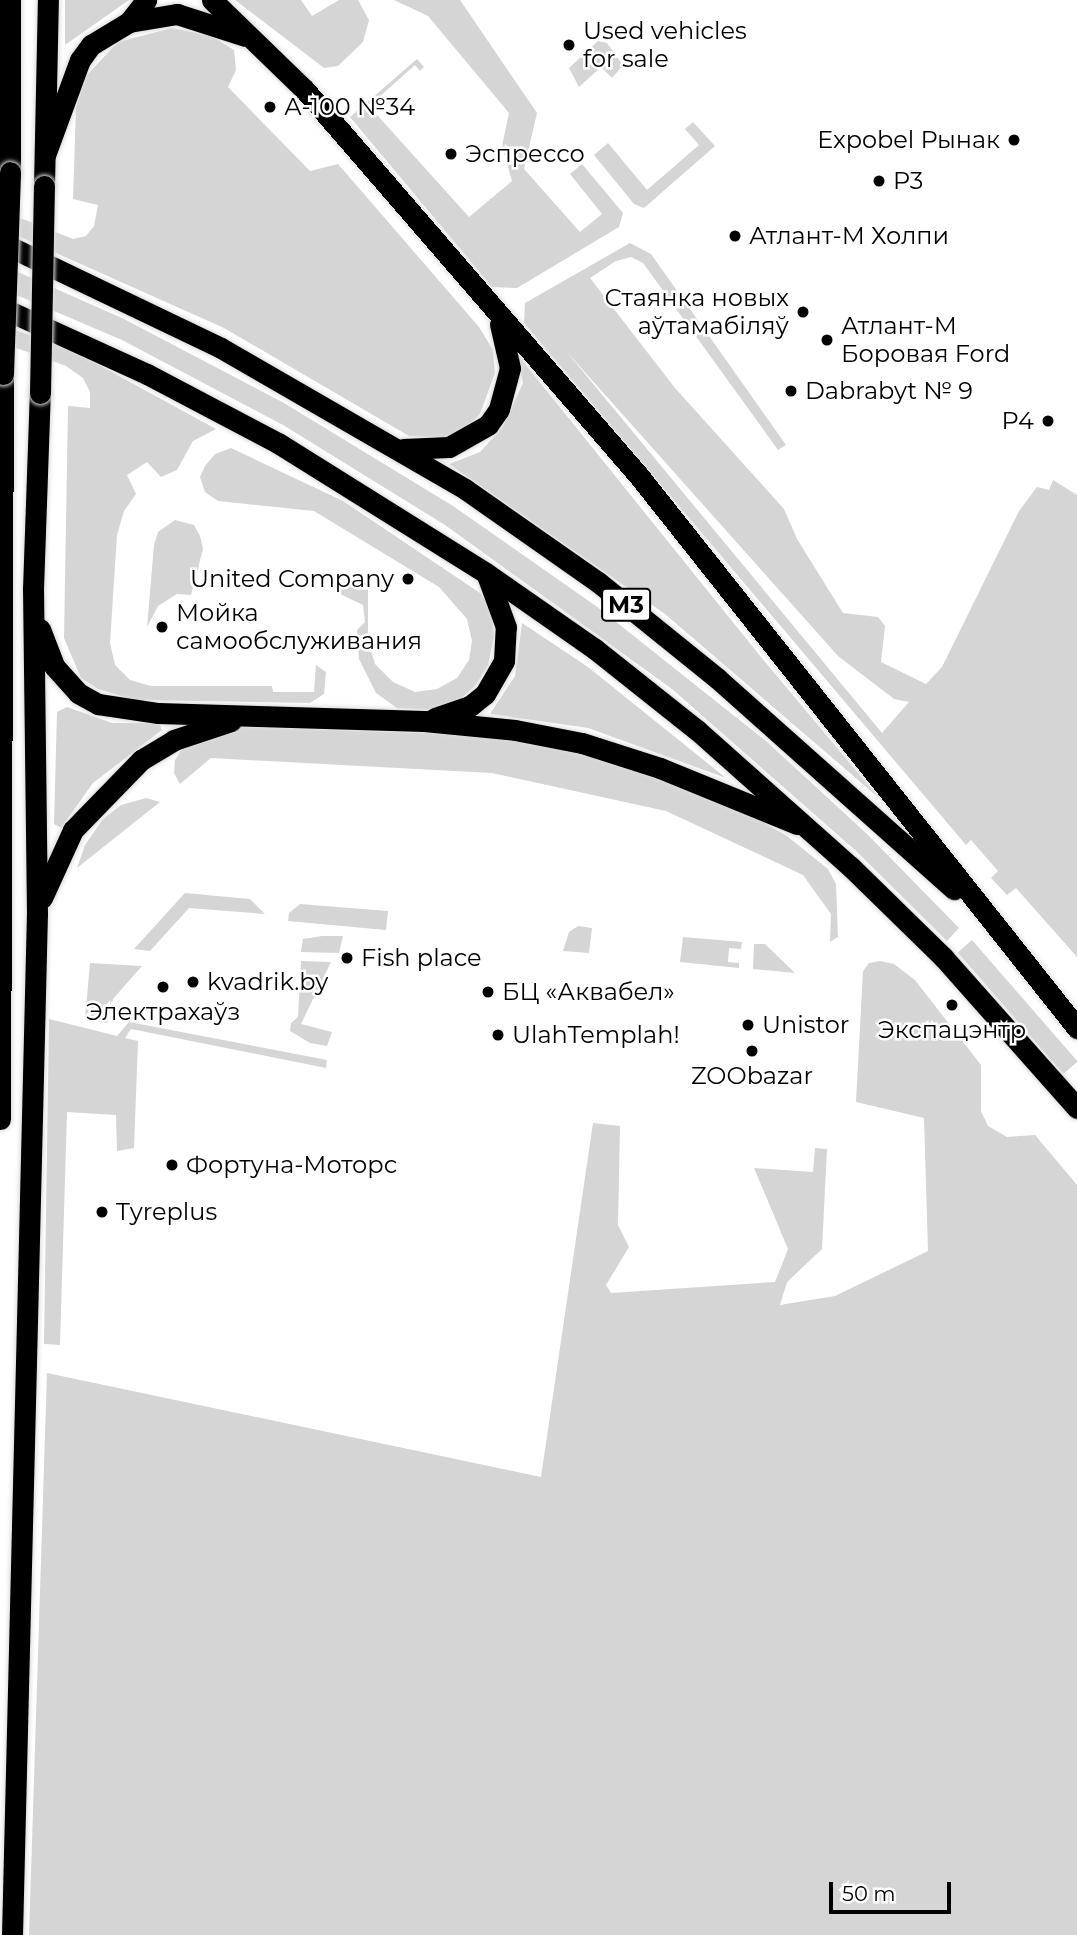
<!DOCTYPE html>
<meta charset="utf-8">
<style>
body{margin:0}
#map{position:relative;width:1077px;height:1935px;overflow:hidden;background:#fff;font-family:Montserrat,sans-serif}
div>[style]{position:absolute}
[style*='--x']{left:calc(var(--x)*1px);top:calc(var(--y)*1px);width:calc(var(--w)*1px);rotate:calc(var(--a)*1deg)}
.green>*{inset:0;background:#d5d5d5;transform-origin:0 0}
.roads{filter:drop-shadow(0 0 2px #dbdbdb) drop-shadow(0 0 2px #dbdbdb)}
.highway>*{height:21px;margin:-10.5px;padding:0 10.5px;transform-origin:10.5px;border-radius:10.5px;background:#000}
.bridges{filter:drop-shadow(0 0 2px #dbdbdb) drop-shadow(0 0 2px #dbdbdb)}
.highway-bridge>*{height:21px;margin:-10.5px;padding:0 10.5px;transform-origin:10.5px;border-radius:10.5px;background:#000}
.dots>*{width:19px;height:19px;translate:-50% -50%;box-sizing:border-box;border:4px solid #fff;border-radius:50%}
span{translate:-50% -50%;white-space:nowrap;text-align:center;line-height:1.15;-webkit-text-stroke:5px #fff;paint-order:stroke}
.shield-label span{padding:2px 5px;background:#fff;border:2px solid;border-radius:5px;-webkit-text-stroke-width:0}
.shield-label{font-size:23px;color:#000;font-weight:700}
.poi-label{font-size:24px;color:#000}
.left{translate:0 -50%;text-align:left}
.right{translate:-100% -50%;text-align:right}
.scale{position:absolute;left:829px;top:1882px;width:122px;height:32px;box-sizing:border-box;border:4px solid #000;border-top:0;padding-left:9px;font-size:21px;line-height:24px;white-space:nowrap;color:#000;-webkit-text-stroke:5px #fff;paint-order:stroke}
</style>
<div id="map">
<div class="green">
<i style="clip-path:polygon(65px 0,129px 0,65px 45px)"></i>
<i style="clip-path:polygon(235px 0,301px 0,312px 16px,339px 0,358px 0,369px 20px,363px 42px,338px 66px,324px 68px)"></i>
<i style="clip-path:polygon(394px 0,460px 0,537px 113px,524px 169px,580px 232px,602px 214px,570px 174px,582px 164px,623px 213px,619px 227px,517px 288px,492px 287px,350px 117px,417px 59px,424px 67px,420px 71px,415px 65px,369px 106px,469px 217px,512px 181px,502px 146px,509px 113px,428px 16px)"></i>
<i style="clip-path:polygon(172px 28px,211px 36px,234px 50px,236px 70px,228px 87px,310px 171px,338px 164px,479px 327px,493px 350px,495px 373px,480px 414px,466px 428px,449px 438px,409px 436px,224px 328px,0 228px,0 210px,73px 239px,86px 236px,94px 226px,98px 205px,73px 199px,76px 107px,86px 76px,118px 42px)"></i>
<i style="clip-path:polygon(598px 41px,607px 43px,623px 65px,612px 78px,601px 67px,579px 87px,569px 68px)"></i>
<i style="clip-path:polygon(693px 122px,715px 146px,644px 208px,634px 204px,594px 155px,608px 143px,647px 190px,699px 145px,685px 129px)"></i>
<i style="clip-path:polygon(evenodd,630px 243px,651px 254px,786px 445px,778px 450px,643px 263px,631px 257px,616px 261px,590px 278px,675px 388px,784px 509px,797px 539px,843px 613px,878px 617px,885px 626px,881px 662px,926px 684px,942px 667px,1019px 511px,1037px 487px,1049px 490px,1053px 480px,1077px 495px,1077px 957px,1016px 888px,1007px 895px,991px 878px,998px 871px,971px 840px,966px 845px,524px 323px,525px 303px,630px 243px,566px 351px,838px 656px,894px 699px,909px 702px,882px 733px,566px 351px)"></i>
<i style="clip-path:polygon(0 264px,124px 319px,284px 403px,453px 506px,596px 606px,766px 741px,867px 834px,959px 928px,947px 941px,855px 850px,672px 689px,445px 525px,283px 425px,122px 340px,0 288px)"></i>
<i style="clip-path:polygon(0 325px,66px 347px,216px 429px,193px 441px,177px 470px,161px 477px,147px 462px,127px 475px,136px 494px,124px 511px,117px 535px,110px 643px,115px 665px,130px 680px,151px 686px,272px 686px,273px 692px,314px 692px,316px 665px,326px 672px,324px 694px,310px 703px,135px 700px,98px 689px,81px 678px,64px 638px,68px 406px,90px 408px,90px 392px,83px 378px,66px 366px,0 342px)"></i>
<i style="clip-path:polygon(517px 354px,761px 657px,879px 798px,665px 614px,449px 464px,480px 452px,502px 428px,523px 383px)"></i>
<i style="clip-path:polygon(231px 448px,343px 501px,480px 593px,491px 609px,494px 637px,488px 665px,476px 685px,457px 702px,434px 710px,397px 708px,376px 693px,359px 659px,357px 630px,365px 622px,363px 605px,338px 593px,345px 581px,358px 579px,368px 587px,368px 640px,375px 664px,393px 682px,415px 692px,437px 689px,457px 678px,469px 660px,472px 641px,467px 619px,439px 587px,314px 511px,218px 501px,205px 492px,200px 477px,205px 466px,215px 454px)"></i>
<i style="clip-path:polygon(175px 520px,194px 525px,200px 536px,203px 549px,191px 595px,177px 594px,158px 606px,147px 627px,154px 545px,158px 532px)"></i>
<i style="clip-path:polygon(522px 623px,588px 667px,726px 778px,588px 728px,490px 714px,515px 676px)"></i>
<i style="clip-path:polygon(67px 707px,112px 723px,159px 723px,162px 730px,93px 783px,61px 828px,54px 824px,57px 712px)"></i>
<i style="clip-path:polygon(242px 727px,480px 735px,590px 752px,741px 810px,787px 836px,828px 869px,836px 884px,838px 937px,830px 942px,831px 914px,803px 875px,666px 811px,492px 773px,211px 758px,180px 784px,174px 773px,175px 760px,184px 746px)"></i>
<i style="clip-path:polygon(146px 798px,160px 802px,77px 868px,85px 845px,103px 819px,121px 805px)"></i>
<i style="clip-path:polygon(185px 893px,250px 899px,265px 914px,189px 908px,150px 951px,134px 949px)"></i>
<i style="clip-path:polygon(300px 904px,388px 911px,386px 930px,288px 921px,289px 913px)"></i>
<i style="clip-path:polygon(578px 926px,592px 928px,589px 953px,563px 951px,569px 932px)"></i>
<i style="clip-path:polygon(322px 936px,343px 936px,339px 953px,301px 952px,303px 939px)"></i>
<i style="clip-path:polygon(683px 937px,742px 942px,741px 949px,729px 948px,728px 962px,739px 963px,739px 968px,680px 962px)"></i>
<i style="left:972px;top:940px;width:161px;height:19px;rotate:49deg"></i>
<i style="clip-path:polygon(754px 944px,765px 944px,795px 973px,753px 969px)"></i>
<i style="clip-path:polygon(301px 961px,331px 962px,301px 1024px,332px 1032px,327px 1046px,310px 1043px,290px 1031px,291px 1023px,298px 1017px)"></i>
<i style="clip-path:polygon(880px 961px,894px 964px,915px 980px,981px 1065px,981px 1111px,988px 1126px,1007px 1137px,1035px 1135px,1077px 1185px,1077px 1935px,29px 1935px,47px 1373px,541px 1477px,593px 1123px,620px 1126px,618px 1225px,629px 1247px,606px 1285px,611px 1293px,775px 1282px,788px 1249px,754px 1168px,813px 1172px,815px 1148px,827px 1149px,822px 1249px,787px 1282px,780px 1305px,835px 1296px,928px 1251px,924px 1118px,856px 1102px,863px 971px,869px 963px)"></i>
<i style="clip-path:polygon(90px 963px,142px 966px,113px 999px,107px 1023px,85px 1019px)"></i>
<i style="clip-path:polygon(49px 1019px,117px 1036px,129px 1022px,327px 1060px,326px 1068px,131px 1029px,125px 1038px,138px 1041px,134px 1148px,117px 1151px,116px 1115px,67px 1112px,60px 1345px,44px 1344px)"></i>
</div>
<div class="roads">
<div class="highway">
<i style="--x:10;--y:0;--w:172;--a:90"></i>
<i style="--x:212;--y:0;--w:129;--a:44.1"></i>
<i style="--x:305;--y:90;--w:510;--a:49.13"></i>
<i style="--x:639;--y:476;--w:705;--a:51.57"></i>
<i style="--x:129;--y:22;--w:49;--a:-9.5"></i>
<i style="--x:177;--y:14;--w:71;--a:17.9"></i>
<i style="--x:45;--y:155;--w:101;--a:-69.8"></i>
<i style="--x:80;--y:60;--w:19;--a:-54"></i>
<i style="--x:91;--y:45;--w:44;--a:-31.2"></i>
<i style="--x:129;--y:22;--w:28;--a:-52"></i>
<i style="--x:44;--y:186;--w:186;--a:-88.8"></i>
<i style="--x:0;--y:242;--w:245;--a:25.6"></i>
<i style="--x:221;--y:348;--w:282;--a:30"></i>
<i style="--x:465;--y:489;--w:162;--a:35"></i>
<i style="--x:598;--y:582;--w:154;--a:38.9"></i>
<i style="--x:718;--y:679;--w:316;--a:41.7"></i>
<i style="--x:0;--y:307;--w:162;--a:24.5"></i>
<i style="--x:147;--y:374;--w:148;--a:27.8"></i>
<i style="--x:278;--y:443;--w:245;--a:32"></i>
<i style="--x:486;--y:573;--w:133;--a:34.9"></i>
<i style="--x:595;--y:649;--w:130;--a:38.5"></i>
<i style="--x:697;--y:730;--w:206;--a:41.7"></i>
<i style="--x:851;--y:867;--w:129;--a:44.4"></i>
<i style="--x:943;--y:957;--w:202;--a:48.4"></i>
<i style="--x:403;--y:449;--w:46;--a:-2.5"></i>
<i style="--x:449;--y:447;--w:45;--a:-29.4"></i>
<i style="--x:488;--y:425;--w:19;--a:-55"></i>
<i style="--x:499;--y:409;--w:42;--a:-75"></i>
<i style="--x:510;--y:368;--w:45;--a:-102.8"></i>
<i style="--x:40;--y:629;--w:40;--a:69"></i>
<i style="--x:54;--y:666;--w:36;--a:48"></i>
<i style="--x:78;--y:693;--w:23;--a:29"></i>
<i style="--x:98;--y:704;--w:61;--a:8.5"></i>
<i style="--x:158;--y:713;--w:266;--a:1.7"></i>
<i style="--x:424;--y:721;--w:91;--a:5.6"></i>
<i style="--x:515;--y:730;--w:68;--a:11"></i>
<i style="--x:582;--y:743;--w:82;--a:17.8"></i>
<i style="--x:660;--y:768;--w:148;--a:22.2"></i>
<i style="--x:435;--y:718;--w:37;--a:-19"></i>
<i style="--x:470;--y:706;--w:19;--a:-39"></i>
<i style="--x:485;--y:694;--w:38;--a:-60"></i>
<i style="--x:504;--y:661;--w:34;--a:-87"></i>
<i style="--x:506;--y:627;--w:55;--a:-110.1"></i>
<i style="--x:42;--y:898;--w:75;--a:-65.5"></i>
<i style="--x:73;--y:830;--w:98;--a:-45.8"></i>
<i style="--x:141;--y:760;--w:39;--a:-31"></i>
<i style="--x:174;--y:740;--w:60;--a:-18.4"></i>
<i style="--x:0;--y:1119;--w:745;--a:-89.77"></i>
<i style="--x:12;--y:1935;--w:1021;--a:-88.6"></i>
<i style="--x:37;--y:914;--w:325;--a:-90.7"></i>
<i style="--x:33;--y:589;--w:196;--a:-88"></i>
</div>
</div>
<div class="bridges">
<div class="highway-bridge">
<i style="--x:3;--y:374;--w:202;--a:-88"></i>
<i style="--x:40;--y:393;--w:207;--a:-88.9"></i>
</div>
</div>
<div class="dots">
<i style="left:569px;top:45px;background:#000"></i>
<i style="left:270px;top:107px;background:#000"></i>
<i style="left:1014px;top:140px;background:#000"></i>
<i style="left:451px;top:154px;background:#000"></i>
<i style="left:879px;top:181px;background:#000"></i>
<i style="left:735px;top:236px;background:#000"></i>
<i style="left:803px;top:312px;background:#000"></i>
<i style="left:827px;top:340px;background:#000"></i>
<i style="left:791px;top:391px;background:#000"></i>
<i style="left:1048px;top:421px;background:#000"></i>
<i style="left:408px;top:579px;background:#000"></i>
<i style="left:162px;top:627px;background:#000"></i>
<i style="left:347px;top:958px;background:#000"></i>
<i style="left:193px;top:982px;background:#000"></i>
<i style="left:163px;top:987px;background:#000"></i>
<i style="left:488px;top:992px;background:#000"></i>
<i style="left:952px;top:1005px;background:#000"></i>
<i style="left:748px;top:1025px;background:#000"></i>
<i style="left:498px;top:1035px;background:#000"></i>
<i style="left:752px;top:1051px;background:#000"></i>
<i style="left:172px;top:1165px;background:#000"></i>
<i style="left:102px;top:1212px;background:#000"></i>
</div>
<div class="shield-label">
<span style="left:626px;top:605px">М3</span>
</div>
<div class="poi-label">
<span class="left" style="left:583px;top:45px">Used vehicles<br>for sale</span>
<span class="left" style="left:284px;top:107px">А-100 №34</span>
<span class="right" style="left:1000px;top:140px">Expobel Рынак</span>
<span class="left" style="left:465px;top:154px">Эспрессо</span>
<span class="left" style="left:893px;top:181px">P3</span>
<span class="left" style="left:749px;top:236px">Атлант-М Холпи</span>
<span class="right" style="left:789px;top:312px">Стаянка новых<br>аўтамабіляў</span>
<span class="left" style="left:841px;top:340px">Атлант-М<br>Боровая Ford</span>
<span class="left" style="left:805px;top:391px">Dabrabyt № 9</span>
<span class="right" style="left:1034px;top:421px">P4</span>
<span class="right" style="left:394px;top:579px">United Company</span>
<span class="left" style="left:176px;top:627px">Мойка<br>самообслуживания</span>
<span class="left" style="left:361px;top:958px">Fish place</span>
<span class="left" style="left:207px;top:982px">kvadrik.by</span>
<span class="left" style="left:502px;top:992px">БЦ «Аквабел»</span>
<span style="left:163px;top:1012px">Электрахаўз</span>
<span class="left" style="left:762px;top:1025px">Unistor</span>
<span style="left:952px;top:1030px">Экспацэнтр</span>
<span class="left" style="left:512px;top:1035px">UlahTemplah!</span>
<span style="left:752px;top:1076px">ZOObazar</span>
<span class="left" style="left:186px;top:1165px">Фортуна-Моторс</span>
<span class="left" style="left:116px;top:1212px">Tyreplus</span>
</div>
<div class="scale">50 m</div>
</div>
